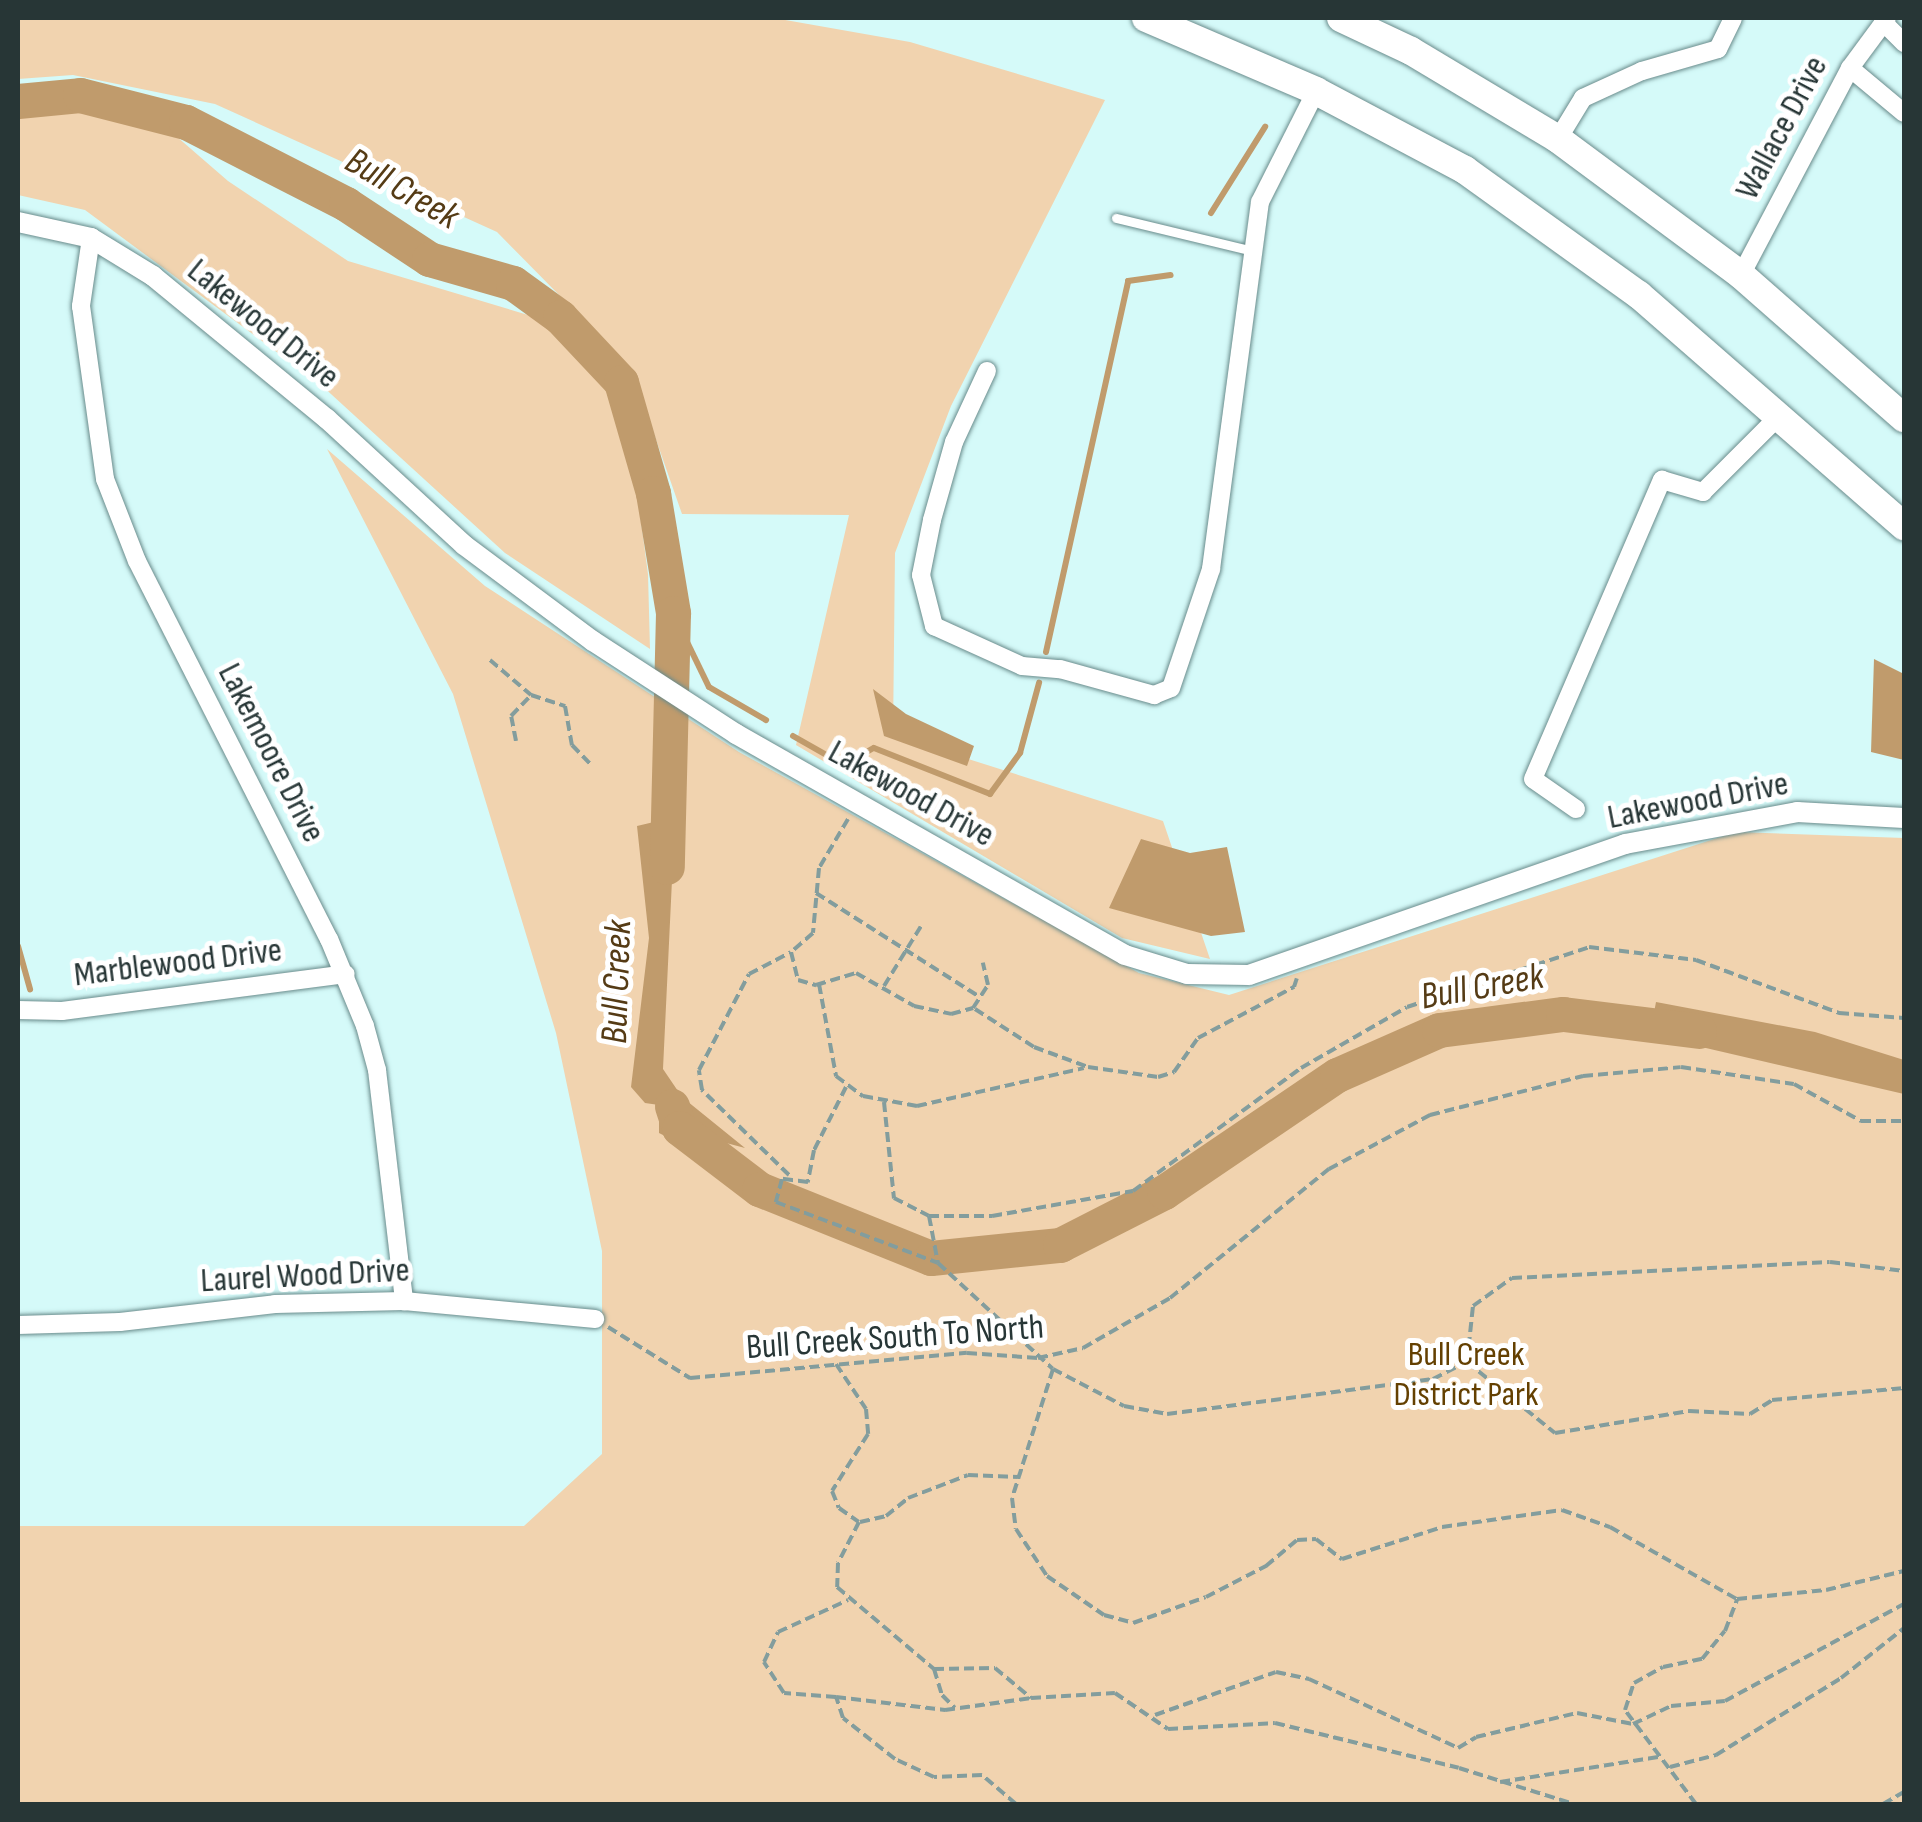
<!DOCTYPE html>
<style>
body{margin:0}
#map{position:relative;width:1922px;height:1822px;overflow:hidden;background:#d5faf9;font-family:"Sofia Sans Condensed",sans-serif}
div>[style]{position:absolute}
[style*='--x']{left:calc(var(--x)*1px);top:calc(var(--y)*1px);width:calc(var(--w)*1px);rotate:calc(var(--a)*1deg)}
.green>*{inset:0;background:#f1d3af}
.water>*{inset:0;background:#c09b6c}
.stream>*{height:6px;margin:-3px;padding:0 3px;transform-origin:3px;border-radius:3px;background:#c09b6c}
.river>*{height:35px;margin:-17.5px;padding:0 17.5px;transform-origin:17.5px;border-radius:17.5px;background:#c09b6c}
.path>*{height:4px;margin-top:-2px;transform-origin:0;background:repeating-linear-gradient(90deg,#839d9d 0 10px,transparent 0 15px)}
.roads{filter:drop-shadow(0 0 2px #698b8b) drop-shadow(0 0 2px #698b8b)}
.service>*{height:9px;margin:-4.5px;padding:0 4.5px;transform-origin:4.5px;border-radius:4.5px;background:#fff}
.minor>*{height:18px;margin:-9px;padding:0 9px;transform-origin:9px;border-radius:9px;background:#fff}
.tertiary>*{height:20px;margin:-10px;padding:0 10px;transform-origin:10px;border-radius:10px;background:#fff}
.trunk>*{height:28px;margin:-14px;padding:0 14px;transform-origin:14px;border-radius:14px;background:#fff}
span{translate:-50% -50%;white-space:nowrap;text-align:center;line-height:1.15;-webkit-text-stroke:10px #fff;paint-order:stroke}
.street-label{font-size:35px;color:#273636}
.park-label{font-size:35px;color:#644001}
.water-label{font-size:38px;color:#553b15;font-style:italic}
.frame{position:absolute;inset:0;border:20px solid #273636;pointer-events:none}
</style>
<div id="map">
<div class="green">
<i style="clip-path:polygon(18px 18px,774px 18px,910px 42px,1105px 100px,951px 406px,895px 553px,893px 735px,1163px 821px,1210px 959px,1122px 938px,796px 745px,849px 515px,682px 514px,631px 368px,497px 232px,215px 104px,73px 75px,18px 79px)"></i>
<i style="clip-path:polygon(65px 106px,161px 123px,228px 181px,348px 261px,548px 321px,624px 395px,648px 574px,650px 649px,505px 553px,320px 384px,85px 210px,18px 195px,18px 109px)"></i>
<i style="clip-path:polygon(327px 449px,485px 586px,739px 752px,1139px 973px,1229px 995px,1736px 832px,1904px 838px,1904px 1804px,18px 1804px,18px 1526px,524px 1526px,602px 1454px,602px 1251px,556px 1033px,453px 694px)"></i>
</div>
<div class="water">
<i style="clip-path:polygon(1874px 659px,1904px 674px,1904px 760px,1871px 752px)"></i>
<i style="clip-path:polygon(873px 689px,906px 714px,974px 746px,967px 766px,884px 736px)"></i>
<i style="clip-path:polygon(675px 817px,663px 1069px,682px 1097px,745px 1148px,715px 1140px,677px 1142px,659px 1133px,659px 1105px,645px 1103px,631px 1087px,649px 938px,637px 826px)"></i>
<i style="clip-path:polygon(1141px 839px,1190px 853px,1227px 847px,1245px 932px,1211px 936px,1109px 908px)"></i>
<i style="clip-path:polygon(1656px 1002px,1815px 1032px,1904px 1060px,1904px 1094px,1650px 1035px)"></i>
</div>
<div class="stream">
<i style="--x:1211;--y:213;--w:102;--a:-57.9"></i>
<i style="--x:673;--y:613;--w:82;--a:64.1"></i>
<i style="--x:709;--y:687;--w:66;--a:30.1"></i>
<i style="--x:1046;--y:652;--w:380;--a:-77.5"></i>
<i style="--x:1128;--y:281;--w:43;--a:-7.9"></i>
<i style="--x:793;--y:736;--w:59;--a:29.6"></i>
<i style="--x:844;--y:765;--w:34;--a:-30"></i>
<i style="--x:874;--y:748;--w:125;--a:21.6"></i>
<i style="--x:990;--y:794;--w:51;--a:-53.8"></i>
<i style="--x:1020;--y:753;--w:73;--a:-74.8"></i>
<i style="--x:18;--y:946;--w:45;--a:74.4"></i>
</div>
<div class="river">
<i style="--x:18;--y:101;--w:62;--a:-5.5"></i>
<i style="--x:80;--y:95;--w:109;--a:14.3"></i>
<i style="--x:186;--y:122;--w:180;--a:27.1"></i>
<i style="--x:346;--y:204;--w:100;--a:33.5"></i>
<i style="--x:429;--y:259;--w:87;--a:15.9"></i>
<i style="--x:513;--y:283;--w:58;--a:35.9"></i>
<i style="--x:560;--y:317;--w:89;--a:46.8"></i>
<i style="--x:621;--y:382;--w:116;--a:73.9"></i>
<i style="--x:653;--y:493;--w:122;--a:80.5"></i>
<i style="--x:673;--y:613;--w:254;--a:91.4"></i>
<i style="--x:672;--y:1106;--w:23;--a:72"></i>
<i style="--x:679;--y:1128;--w:101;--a:37.3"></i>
<i style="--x:759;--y:1189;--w:185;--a:21.9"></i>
<i style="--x:931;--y:1258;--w:130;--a:-5.8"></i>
<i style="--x:1060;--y:1245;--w:117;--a:-27"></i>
<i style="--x:1164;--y:1192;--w:209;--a:-34.1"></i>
<i style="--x:1337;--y:1075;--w:111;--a:-23.8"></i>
<i style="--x:1439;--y:1030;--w:125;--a:-7.4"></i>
<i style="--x:1563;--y:1014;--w:137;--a:7.1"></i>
</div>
<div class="path">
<i style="--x:490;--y:660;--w:54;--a:40.5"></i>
<i style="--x:531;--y:695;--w:36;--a:18"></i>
<i style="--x:565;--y:706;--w:40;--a:80"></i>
<i style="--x:572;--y:745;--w:28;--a:46"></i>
<i style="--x:516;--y:741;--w:25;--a:-101"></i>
<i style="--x:511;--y:716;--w:29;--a:-46"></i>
<i style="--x:848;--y:819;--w:57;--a:120.6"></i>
<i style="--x:819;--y:868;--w:65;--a:95.3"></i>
<i style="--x:813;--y:933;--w:29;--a:139"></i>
<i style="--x:791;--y:952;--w:29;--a:76"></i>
<i style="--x:798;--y:980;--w:19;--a:16"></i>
<i style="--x:816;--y:985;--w:42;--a:-16.7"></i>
<i style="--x:856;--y:973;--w:67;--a:29.6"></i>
<i style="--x:914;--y:1006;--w:38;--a:12"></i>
<i style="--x:951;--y:1014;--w:23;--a:-15"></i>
<i style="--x:973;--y:1008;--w:27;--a:-57"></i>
<i style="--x:988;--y:985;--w:23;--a:-103"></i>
<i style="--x:816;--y:893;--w:194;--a:32.4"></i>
<i style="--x:819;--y:984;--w:94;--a:79.5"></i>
<i style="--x:836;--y:1076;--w:34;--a:37"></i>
<i style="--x:863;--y:1096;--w:55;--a:10.5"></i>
<i style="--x:917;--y:1106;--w:171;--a:-12.8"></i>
<i style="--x:884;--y:986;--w:70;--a:-58.3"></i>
<i style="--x:975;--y:1009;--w:70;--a:32.8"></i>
<i style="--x:1034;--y:1047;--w:58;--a:20.3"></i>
<i style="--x:1088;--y:1067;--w:71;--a:8.1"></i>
<i style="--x:1158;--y:1077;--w:17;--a:-17"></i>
<i style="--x:1174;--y:1072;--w:42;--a:-54.8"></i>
<i style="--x:1198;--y:1038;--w:109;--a:-28"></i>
<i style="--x:1294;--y:987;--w:9;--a:-72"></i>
<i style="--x:846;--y:1087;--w:71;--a:116.9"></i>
<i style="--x:814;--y:1150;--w:33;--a:101"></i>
<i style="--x:808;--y:1182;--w:26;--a:-173"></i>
<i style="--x:782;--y:1179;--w:24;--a:105"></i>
<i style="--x:776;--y:1202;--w:173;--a:20.6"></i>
<i style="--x:938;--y:1263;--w:156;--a:42.7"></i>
<i style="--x:1053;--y:1369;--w:80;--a:27.5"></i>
<i style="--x:1124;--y:1406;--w:44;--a:10.5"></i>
<i style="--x:1167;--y:1414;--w:268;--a:-7.5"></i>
<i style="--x:1433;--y:1379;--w:38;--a:-27"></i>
<i style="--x:1467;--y:1362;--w:56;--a:-83.9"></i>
<i style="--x:1473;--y:1306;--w:48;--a:-35.7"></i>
<i style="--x:1512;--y:1278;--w:318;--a:-2.9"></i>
<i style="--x:1830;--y:1262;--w:75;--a:6.9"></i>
<i style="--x:884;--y:1102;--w:97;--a:84.1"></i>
<i style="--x:894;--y:1198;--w:39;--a:27"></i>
<i style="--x:929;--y:1216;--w:63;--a:0"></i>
<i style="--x:992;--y:1216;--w:143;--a:-10.1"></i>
<i style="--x:1133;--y:1191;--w:208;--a:-36.2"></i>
<i style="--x:1301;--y:1068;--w:122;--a:-29.9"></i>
<i style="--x:1407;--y:1007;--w:192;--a:-18.2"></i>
<i style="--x:1589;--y:947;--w:108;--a:6.9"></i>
<i style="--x:1696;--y:960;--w:153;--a:20.3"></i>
<i style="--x:1839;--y:1013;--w:65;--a:4.4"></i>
<i style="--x:789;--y:1175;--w:122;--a:-135.7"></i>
<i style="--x:702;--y:1090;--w:20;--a:-99"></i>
<i style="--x:699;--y:1070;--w:108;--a:-62.5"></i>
<i style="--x:749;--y:974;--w:47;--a:-27.6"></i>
<i style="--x:929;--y:1216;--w:48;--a:79.2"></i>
<i style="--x:608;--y:1327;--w:97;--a:31.9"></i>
<i style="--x:690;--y:1378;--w:278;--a:-5.2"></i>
<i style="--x:967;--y:1353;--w:71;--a:4"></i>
<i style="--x:1038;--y:1358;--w:46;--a:-12.5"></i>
<i style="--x:1083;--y:1348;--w:100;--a:-29.9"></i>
<i style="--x:1170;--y:1298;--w:205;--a:-39.1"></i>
<i style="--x:1329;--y:1169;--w:115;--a:-28.1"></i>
<i style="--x:1430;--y:1115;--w:158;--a:-14.3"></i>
<i style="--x:1583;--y:1076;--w:98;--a:-5.2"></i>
<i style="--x:1681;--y:1067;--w:114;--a:8.6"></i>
<i style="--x:1794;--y:1084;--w:77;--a:28.9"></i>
<i style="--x:1861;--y:1121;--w:43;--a:0"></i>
<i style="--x:1467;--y:1362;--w:113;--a:38.9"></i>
<i style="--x:1555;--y:1433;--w:136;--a:-9.3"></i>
<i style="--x:1689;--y:1411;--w:61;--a:2.8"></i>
<i style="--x:1750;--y:1414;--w:26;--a:-32"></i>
<i style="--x:1772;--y:1400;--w:133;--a:-5.2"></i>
<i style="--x:836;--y:1364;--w:54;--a:56.3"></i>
<i style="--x:866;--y:1409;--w:25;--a:85"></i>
<i style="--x:868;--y:1434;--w:67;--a:122.3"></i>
<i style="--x:832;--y:1491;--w:18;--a:68"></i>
<i style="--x:839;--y:1508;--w:24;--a:35"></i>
<i style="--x:859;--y:1522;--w:46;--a:117.1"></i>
<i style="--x:838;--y:1563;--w:24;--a:92"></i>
<i style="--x:837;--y:1587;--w:127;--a:40.2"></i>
<i style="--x:934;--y:1669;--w:61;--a:-0.9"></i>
<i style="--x:995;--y:1668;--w:47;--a:39.8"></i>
<i style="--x:1031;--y:1698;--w:84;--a:-3.4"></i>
<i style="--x:1115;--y:1693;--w:64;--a:34.2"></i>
<i style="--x:1168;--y:1729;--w:107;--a:-3.2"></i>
<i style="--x:1275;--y:1723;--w:189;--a:13.7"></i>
<i style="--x:1459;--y:1768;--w:121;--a:17.4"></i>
<i style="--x:1053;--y:1369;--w:135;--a:107.6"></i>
<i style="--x:1012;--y:1498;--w:31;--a:83"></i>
<i style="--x:1016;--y:1529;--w:56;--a:56.6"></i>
<i style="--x:1047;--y:1576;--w:69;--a:34.4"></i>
<i style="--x:1104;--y:1615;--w:30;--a:15"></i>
<i style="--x:1133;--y:1623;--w:77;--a:-19.6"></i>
<i style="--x:1206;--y:1597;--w:68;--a:-27.3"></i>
<i style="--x:1266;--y:1566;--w:40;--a:-40"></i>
<i style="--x:1297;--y:1540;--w:19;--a:-3"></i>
<i style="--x:1316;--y:1539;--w:33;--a:38"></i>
<i style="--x:1342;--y:1559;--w:105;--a:-17.7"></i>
<i style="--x:1442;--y:1527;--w:121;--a:-8.1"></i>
<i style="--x:1562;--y:1510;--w:51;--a:19.5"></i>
<i style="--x:1610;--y:1527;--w:146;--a:29.6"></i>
<i style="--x:1737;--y:1599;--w:89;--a:-5.8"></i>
<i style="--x:1826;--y:1590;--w:80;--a:-13.7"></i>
<i style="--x:860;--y:1522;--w:27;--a:-13"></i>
<i style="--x:886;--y:1516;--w:28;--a:-39"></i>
<i style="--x:908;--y:1498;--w:64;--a:-21"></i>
<i style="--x:968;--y:1475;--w:51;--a:2.2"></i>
<i style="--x:934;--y:1669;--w:27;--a:73"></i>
<i style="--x:942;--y:1695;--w:18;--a:45"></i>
<i style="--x:836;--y:1697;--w:52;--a:-175.6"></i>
<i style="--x:784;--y:1693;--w:37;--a:-123"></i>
<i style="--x:764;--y:1662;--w:33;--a:-65"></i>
<i style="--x:778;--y:1632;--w:77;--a:-24.6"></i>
<i style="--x:1155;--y:1715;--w:128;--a:-19.6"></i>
<i style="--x:1276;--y:1672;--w:34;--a:12"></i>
<i style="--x:1309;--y:1679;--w:164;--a:24.8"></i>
<i style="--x:1458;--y:1748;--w:21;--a:-31"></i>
<i style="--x:1476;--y:1737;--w:104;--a:-13.4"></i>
<i style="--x:1577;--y:1713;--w:57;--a:11.1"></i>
<i style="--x:1633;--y:1724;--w:42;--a:-25.3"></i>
<i style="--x:1671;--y:1706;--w:54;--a:-5.3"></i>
<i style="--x:1725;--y:1701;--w:204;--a:-28.5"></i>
<i style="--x:1670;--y:1767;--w:48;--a:-14.6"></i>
<i style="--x:1716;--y:1755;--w:147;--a:-31.6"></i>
<i style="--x:1841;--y:1678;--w:80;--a:-38.4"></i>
<i style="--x:1500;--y:1782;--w:160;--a:-9"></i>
<i style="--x:1016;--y:1804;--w:45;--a:-139.5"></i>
<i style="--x:982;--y:1775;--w:48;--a:177.6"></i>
<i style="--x:934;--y:1777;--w:43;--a:-155.2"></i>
<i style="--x:895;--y:1759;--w:66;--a:-141.7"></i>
<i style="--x:843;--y:1718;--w:22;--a:-108"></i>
<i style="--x:836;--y:1697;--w:110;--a:6.8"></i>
<i style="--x:945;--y:1710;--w:87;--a:-7.9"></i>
<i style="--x:1696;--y:1804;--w:118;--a:-127.1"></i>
<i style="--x:1625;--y:1710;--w:28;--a:-72"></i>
<i style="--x:1634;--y:1683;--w:33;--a:-29"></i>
<i style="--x:1663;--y:1667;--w:40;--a:-12"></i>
<i style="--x:1702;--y:1659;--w:36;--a:-51"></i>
<i style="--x:1725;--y:1631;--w:34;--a:-69"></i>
<i style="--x:1883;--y:1804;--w:24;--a:-30"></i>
</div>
<div class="roads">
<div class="service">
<i style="--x:1116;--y:218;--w:137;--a:13.5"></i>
</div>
<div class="minor">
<i style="--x:1883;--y:22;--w:30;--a:45"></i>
<i style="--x:1850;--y:68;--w:70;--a:39.8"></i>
<i style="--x:1558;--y:139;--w:48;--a:-58.6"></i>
<i style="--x:1583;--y:98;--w:65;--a:-24.6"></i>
<i style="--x:1642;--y:71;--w:79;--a:-16.1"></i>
<i style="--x:1718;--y:49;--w:34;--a:-64"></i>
<i style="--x:91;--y:238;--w:69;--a:98.4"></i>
<i style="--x:81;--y:306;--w:175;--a:82.1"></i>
<i style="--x:105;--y:479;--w:88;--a:68.7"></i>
<i style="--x:137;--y:561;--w:424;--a:63.1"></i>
<i style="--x:329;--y:939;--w:94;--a:67.5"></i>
<i style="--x:365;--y:1026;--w:46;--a:74.7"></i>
<i style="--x:377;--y:1070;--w:233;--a:83.3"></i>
<i style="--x:1741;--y:275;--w:234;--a:-62.2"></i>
<i style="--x:1850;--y:68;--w:62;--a:-53.5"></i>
<i style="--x:987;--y:371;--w:78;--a:114.9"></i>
<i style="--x:954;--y:442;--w:81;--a:105.8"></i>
<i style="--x:932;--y:520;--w:56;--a:101.3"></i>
<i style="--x:921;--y:575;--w:53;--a:75.7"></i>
<i style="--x:934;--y:626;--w:97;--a:24.4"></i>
<i style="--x:1022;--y:666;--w:38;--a:5"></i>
<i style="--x:1060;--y:669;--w:98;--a:15.5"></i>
<i style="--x:1154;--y:695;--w:18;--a:-22"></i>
<i style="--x:1171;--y:688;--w:126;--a:-71.4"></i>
<i style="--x:1211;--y:569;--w:370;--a:-82.4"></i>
<i style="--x:1260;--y:202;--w:124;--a:-63.2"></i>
<i style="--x:1576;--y:809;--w:52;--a:-145.1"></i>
<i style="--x:1533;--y:779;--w:326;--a:-66.7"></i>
<i style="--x:1662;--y:480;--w:43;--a:16.3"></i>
<i style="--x:1703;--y:492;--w:107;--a:-45"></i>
<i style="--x:18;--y:1010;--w:44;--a:1.3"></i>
<i style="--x:62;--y:1011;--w:286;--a:-7.4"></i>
<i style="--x:18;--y:1325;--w:102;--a:-1.7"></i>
<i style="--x:120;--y:1322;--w:156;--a:-6.6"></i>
<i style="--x:275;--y:1304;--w:129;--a:-1.3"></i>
<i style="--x:404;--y:1301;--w:192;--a:5.4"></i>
</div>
<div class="tertiary">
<i style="--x:18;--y:222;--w:75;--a:12.4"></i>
<i style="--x:91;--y:238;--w:73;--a:31.5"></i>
<i style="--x:153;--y:276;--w:225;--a:39.4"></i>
<i style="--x:327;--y:419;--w:186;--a:42.6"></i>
<i style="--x:464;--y:545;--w:161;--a:36.7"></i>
<i style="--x:593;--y:641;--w:171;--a:33"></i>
<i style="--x:736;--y:734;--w:447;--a:29.6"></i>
<i style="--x:1125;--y:955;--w:65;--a:17"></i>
<i style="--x:1187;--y:974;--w:62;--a:0.9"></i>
<i style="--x:1249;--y:975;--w:398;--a:-19.2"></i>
<i style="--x:1625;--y:844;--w:175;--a:-10.5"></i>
<i style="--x:1797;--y:812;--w:107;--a:3.2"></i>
</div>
<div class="trunk">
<i style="--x:1146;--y:18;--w:185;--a:23.2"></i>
<i style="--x:1316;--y:91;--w:169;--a:27.9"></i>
<i style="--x:1465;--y:170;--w:214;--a:35.7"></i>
<i style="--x:1639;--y:295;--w:352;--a:41.1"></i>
<i style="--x:1341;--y:18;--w:77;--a:25.2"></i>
<i style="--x:1411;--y:51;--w:171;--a:30.9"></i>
<i style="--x:1558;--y:139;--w:228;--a:36.6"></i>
<i style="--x:1741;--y:275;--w:217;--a:41.3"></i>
</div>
</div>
<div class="street-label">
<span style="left:1782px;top:128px;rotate:-62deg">Wallace Drive</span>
<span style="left:263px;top:324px;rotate:39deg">Lakewood Drive</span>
<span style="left:271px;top:753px;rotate:63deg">Lakemoore Drive</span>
<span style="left:911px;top:794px;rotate:29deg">Lakewood Drive</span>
<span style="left:1698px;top:801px;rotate:-11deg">Lakewood Drive</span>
<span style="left:178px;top:963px;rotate:-7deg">Marblewood Drive</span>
<span style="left:305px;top:1276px;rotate:-3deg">Laurel Wood Drive</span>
<span style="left:895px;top:1338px;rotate:-4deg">Bull Creek South To North</span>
</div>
<div class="park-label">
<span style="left:1466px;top:1375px">Bull Creek<br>District Park</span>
</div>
<div class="water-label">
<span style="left:402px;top:189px;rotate:30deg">Bull Creek</span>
<span style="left:617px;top:982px;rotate:-88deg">Bull Creek</span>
<span style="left:1482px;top:987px;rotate:-10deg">Bull Creek</span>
</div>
<div class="frame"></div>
</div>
